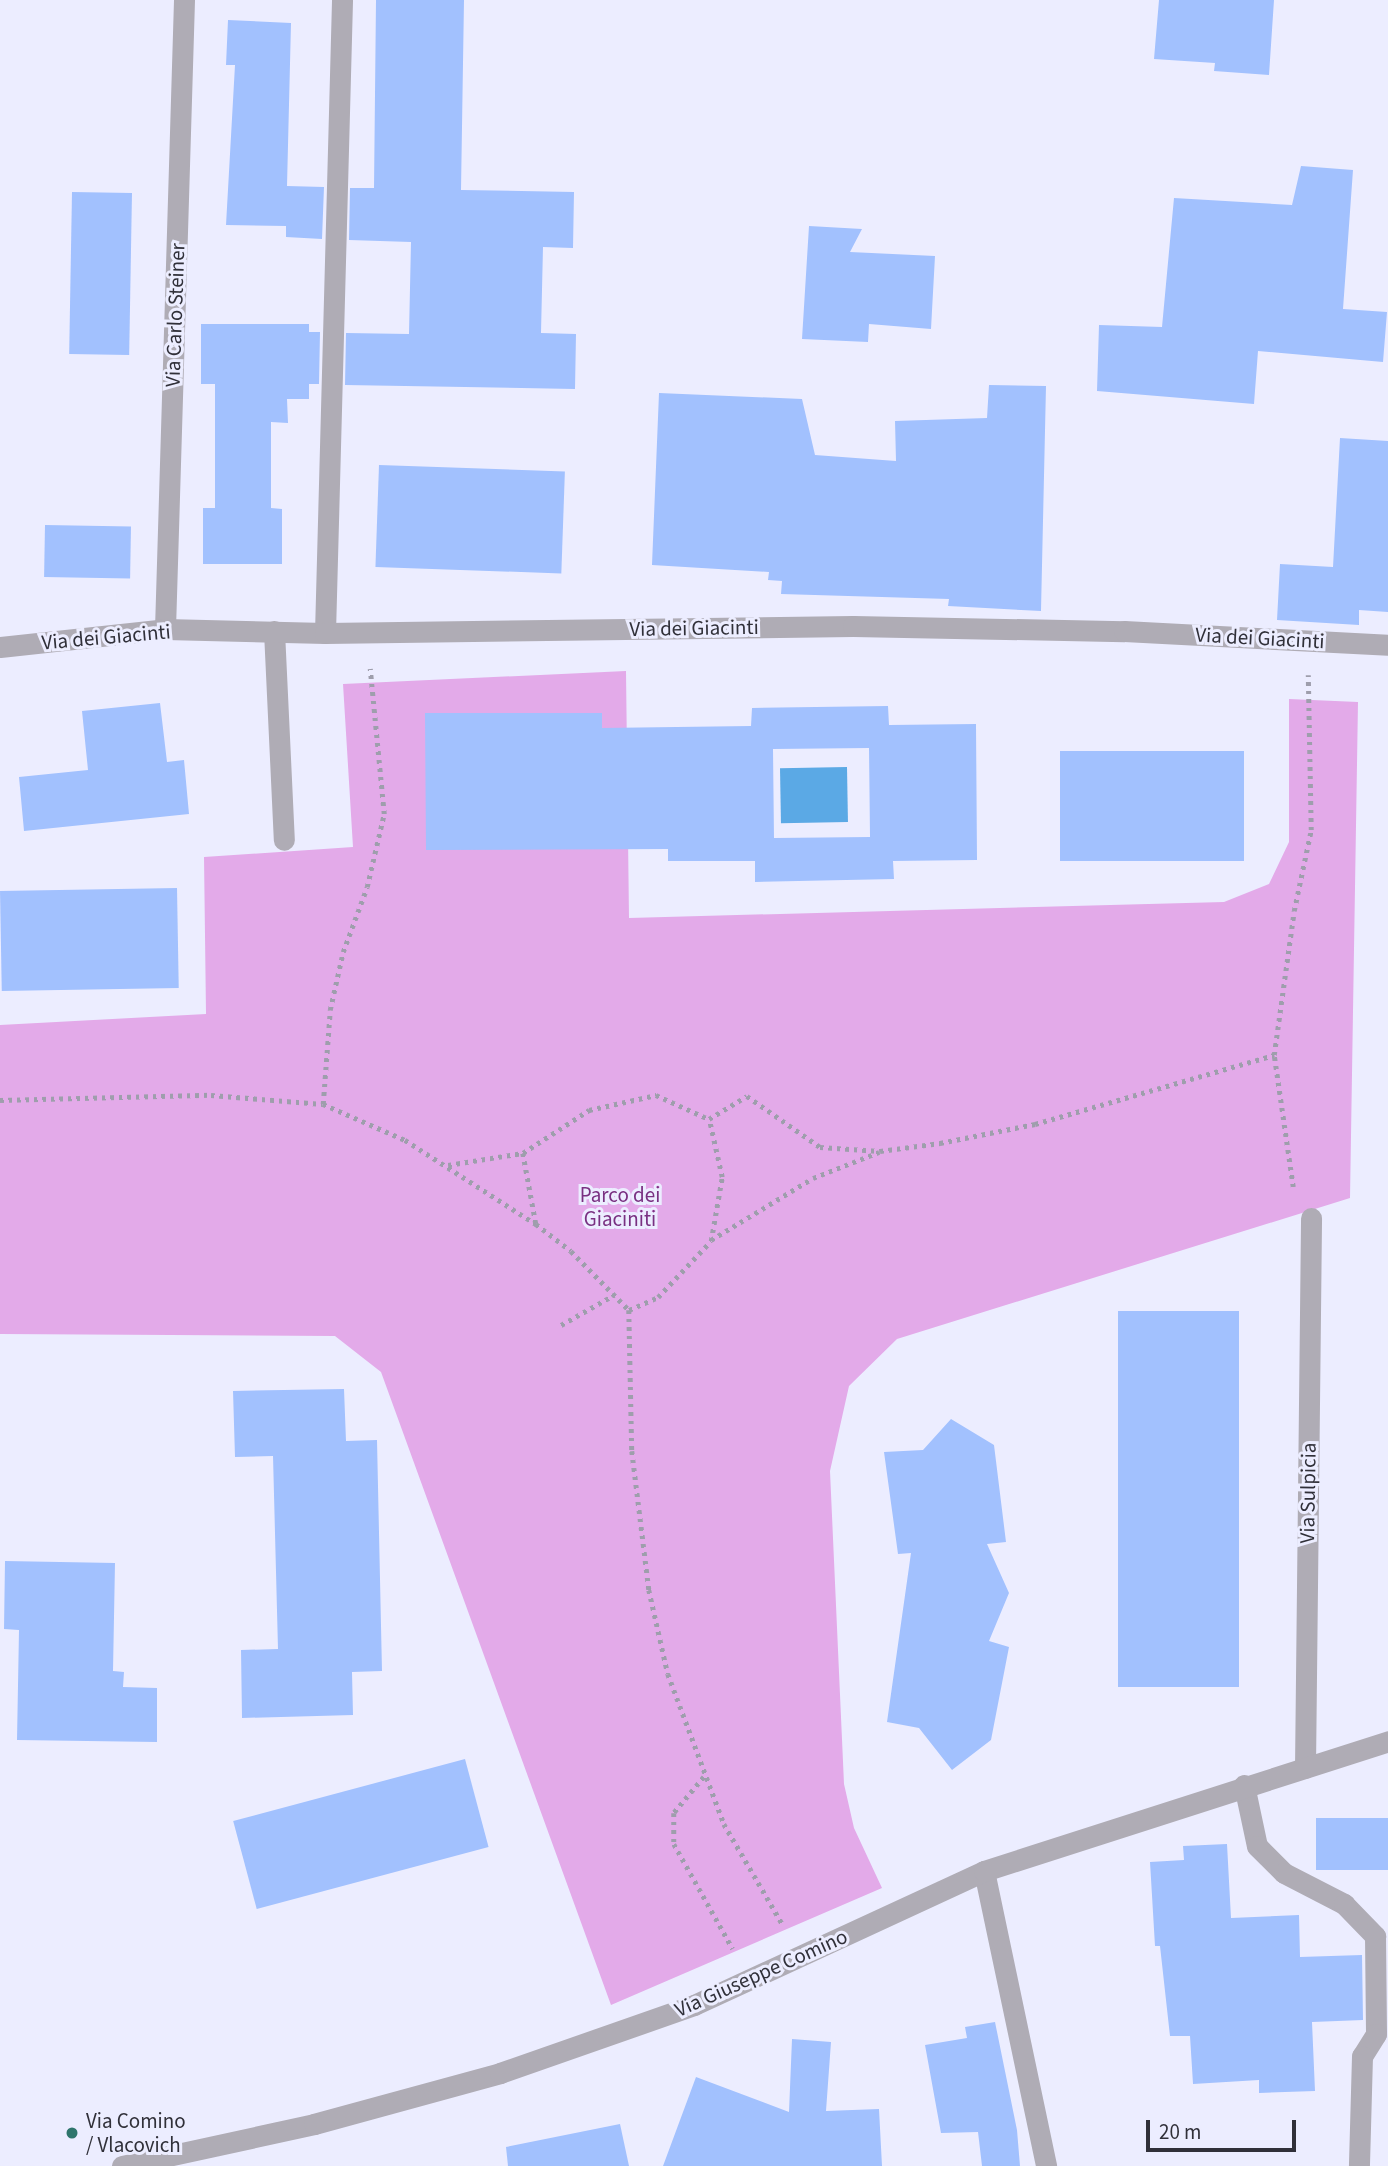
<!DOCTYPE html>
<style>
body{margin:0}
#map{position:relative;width:1388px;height:2166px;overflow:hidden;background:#ecedff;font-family:"Source Sans 3",sans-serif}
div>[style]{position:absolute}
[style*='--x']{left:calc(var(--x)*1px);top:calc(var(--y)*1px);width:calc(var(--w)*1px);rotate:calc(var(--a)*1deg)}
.green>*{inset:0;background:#e3aae9}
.water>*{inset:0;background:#5ba9e5;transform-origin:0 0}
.building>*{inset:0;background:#a2c1fe;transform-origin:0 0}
.path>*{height:4.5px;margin-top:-2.25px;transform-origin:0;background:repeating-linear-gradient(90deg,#9e9eac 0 3.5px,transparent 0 8.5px)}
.lane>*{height:21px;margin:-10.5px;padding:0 10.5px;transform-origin:10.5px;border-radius:10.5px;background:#afacb5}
.street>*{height:21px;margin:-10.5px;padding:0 10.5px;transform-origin:10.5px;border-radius:10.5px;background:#afacb5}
.dots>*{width:19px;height:19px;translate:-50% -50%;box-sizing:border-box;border:4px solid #ecedff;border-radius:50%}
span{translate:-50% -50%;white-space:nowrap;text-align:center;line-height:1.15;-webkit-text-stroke:6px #ecedff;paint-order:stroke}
.street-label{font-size:21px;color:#303039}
.park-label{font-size:21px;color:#793082}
.poi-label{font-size:21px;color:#303039}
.left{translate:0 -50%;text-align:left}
.scale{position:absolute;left:1146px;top:2120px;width:150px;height:32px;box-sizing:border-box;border:4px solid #303039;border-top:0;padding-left:9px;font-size:21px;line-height:24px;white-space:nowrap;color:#303039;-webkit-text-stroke:5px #ecedff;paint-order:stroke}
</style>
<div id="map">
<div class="green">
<i style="clip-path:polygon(626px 671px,629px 918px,1224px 902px,1269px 884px,1289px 842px,1289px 699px,1358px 702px,1350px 1198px,897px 1339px,849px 1386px,830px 1471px,844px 1784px,854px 1828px,882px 1888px,611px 2005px,381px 1372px,335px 1336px,0 1334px,0 1025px,206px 1014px,204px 857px,353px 847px,343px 684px)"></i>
</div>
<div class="water">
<i style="left:847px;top:767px;width:55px;height:67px;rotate:89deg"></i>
</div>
<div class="building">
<i style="clip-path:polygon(376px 0,464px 0,461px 190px,574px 192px,573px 248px,543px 247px,541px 333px,576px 334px,575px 389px,345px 385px,346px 333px,409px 334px,411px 242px,349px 240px,350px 188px,374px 188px)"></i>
<i style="clip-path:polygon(1159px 0,1274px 0,1269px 75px,1214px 71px,1215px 63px,1154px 59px)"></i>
<i style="clip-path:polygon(228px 20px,291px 23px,287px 186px,324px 187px,322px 239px,286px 237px,286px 226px,226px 225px,235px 65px,226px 65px)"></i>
<i style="clip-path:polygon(1301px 166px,1353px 170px,1343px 309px,1387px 312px,1383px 362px,1258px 351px,1254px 404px,1097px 391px,1099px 325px,1162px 327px,1174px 198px,1292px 205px)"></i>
<i style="left:72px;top:192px;width:60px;height:162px;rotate:1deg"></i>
<i style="clip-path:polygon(809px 226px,862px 229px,850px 252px,935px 256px,931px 329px,869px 324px,868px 342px,802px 339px)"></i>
<i style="clip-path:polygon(201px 324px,309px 324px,309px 332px,320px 332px,319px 384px,309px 384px,309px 399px,287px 399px,288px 423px,271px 422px,271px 508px,282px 509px,282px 564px,203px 564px,203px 508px,215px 508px,215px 384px,201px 384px)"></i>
<i style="clip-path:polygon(989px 385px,1046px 386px,1041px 611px,948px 606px,949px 599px,781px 594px,782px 581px,768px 580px,769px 572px,652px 565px,659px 393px,802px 399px,815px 455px,896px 461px,895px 421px,987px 418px)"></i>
<i style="clip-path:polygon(1340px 438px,1388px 441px,1388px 612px,1359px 610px,1359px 625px,1277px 620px,1280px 564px,1333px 567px)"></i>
<i style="left:379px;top:465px;width:186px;height:102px;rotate:2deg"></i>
<i style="left:45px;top:525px;width:86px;height:52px;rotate:1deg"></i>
<i style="clip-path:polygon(160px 703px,167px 762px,184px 760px,189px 814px,24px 831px,19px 777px,88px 770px,82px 711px)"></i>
<i style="clip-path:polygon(evenodd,888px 706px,889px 725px,976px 724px,977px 860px,893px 861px,894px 879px,755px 882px,755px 861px,668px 861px,668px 849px,426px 850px,425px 713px,602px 713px,602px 728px,751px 726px,752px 708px,888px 706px,869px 748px,870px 837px,774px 838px,773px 749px,869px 748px)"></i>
<i style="left:1244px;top:751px;width:110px;height:184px;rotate:90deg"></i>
<i style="left:177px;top:888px;width:100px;height:177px;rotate:89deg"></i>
<i style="left:1118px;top:1311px;width:121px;height:376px"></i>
<i style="clip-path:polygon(344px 1389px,346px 1441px,377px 1440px,382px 1671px,352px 1672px,353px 1715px,242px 1718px,241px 1650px,278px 1649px,273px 1456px,235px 1457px,233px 1391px)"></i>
<i style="clip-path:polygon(951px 1419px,994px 1445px,1006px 1542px,987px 1544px,1009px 1593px,989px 1641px,1009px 1647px,991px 1740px,952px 1770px,919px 1728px,887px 1722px,911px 1553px,898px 1554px,884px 1452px,923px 1450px)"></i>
<i style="clip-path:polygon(5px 1561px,115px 1563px,113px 1671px,124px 1672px,123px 1687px,157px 1688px,157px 1742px,17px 1740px,19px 1630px,4px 1629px)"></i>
<i style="left:465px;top:1759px;width:91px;height:240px;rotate:75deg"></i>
<i style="left:1388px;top:1818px;width:52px;height:72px;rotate:90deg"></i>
<i style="clip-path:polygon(1227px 1844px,1231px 1918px,1299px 1915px,1300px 1957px,1362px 1955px,1363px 2020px,1312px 2022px,1315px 2091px,1259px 2093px,1259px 2080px,1193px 2084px,1190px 2036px,1170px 2036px,1160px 1946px,1155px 1946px,1150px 1862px,1184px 1860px,1183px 1846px)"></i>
<i style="clip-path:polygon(995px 2022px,1017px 2130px,1020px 2166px,982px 2166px,978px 2132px,941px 2133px,925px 2045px,967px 2038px,965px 2027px)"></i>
<i style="clip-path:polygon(792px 2039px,831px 2042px,826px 2111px,879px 2109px,882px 2166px,663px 2166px,696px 2077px,789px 2112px)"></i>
<i style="clip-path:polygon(620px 2124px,629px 2166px,508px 2166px,506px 2147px)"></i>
</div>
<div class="path">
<i style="--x:0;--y:1100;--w:211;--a:-1.4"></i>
<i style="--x:211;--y:1095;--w:112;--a:4.6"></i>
<i style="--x:323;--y:1104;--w:90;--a:23.7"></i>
<i style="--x:405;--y:1140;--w:156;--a:32.7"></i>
<i style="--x:536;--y:1224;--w:44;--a:37.6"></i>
<i style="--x:571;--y:1251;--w:83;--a:45.5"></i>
<i style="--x:629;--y:1310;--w:141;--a:88.8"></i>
<i style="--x:632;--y:1451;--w:140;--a:83"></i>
<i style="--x:649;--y:1590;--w:86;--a:77.3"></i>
<i style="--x:668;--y:1674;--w:160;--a:69.5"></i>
<i style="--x:724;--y:1824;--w:117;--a:59.7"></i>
<i style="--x:323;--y:1104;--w:94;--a:-85.7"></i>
<i style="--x:330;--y:1010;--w:59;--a:-77.4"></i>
<i style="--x:343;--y:952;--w:69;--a:-69.7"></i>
<i style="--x:367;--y:887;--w:75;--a:-76.9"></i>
<i style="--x:384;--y:814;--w:146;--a:-95.5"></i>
<i style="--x:523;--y:1153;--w:72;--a:79.6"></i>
<i style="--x:448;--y:1165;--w:76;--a:-9.1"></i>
<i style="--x:523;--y:1153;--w:79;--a:-33.1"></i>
<i style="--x:589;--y:1110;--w:69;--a:-12.6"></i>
<i style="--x:656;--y:1095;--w:58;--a:24.4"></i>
<i style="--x:709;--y:1119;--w:44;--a:-31.2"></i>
<i style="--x:747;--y:1096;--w:89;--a:34.9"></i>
<i style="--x:820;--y:1147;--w:60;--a:3.8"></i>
<i style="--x:880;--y:1151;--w:61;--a:-7.6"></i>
<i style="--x:940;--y:1143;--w:97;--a:-11.3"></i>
<i style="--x:1035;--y:1124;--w:249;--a:-16.1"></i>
<i style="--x:1293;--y:1187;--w:133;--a:-98.2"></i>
<i style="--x:1274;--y:1055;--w:145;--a:-82.1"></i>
<i style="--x:1294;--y:911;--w:83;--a:-78.1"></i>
<i style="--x:1311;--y:830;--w:155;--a:-91.1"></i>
<i style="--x:711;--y:1240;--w:119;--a:-31.3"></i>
<i style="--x:813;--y:1178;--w:71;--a:-21.5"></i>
<i style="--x:629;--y:1310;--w:32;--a:-24"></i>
<i style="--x:658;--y:1297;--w:77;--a:-46.6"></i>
<i style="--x:711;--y:1241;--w:65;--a:-80.2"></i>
<i style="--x:722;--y:1177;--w:59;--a:-102.6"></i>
<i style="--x:561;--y:1325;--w:61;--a:-29.5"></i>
<i style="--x:704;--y:1777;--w:47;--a:129.8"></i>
<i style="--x:674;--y:1813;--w:31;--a:90"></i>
<i style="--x:674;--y:1844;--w:120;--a:60.7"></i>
</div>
<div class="lane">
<i style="--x:274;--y:631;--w:209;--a:87.3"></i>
<i style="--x:325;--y:633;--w:633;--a:-88.46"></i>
<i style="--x:1244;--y:1785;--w:62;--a:78"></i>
<i style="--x:1257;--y:1846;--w:38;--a:45"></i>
<i style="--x:1284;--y:1873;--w:68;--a:27.3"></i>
<i style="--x:1344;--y:1904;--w:45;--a:45.9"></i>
<i style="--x:1375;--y:1936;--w:98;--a:89.4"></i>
<i style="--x:1376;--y:2034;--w:26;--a:122"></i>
<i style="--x:1362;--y:2056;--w:110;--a:91.6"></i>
</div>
<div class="street">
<i style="--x:165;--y:629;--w:629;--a:-88.27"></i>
<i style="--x:0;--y:647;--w:166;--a:-6.2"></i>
<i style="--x:165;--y:629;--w:160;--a:1.4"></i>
<i style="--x:325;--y:633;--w:528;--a:-0.76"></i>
<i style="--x:853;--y:626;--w:271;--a:1.1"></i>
<i style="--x:1124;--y:631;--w:264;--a:3"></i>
<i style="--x:1305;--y:1768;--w:550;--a:-89.37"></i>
<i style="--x:984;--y:1871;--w:301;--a:78.1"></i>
<i style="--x:122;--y:2166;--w:197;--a:-12.3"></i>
<i style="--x:314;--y:2124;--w:193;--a:-15.3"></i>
<i style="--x:500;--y:2073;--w:206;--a:-19.3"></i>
<i style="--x:694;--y:2005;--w:319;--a:-24.8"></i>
<i style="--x:984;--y:1871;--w:424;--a:-17.8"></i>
</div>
<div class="dots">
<i style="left:72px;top:2133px;background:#2e756c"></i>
</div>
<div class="street-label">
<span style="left:175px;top:315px;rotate:-88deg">Via Carlo Steiner</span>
<span style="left:694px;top:628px;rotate:-1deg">Via dei Giacinti</span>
<span style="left:106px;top:637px;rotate:-5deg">Via dei Giacinti</span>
<span style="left:1260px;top:638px;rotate:3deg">Via dei Giacinti</span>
<span style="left:1308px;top:1493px;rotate:-89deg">Via Sulpicia</span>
<span style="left:761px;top:1973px;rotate:-24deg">Via Giuseppe Comino</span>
</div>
<div class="park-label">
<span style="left:620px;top:1207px">Parco dei<br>Giaciniti</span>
</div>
<div class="poi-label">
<span class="left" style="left:86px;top:2133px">Via Comino<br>/ Vlacovich</span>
</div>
<div class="scale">20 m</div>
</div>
